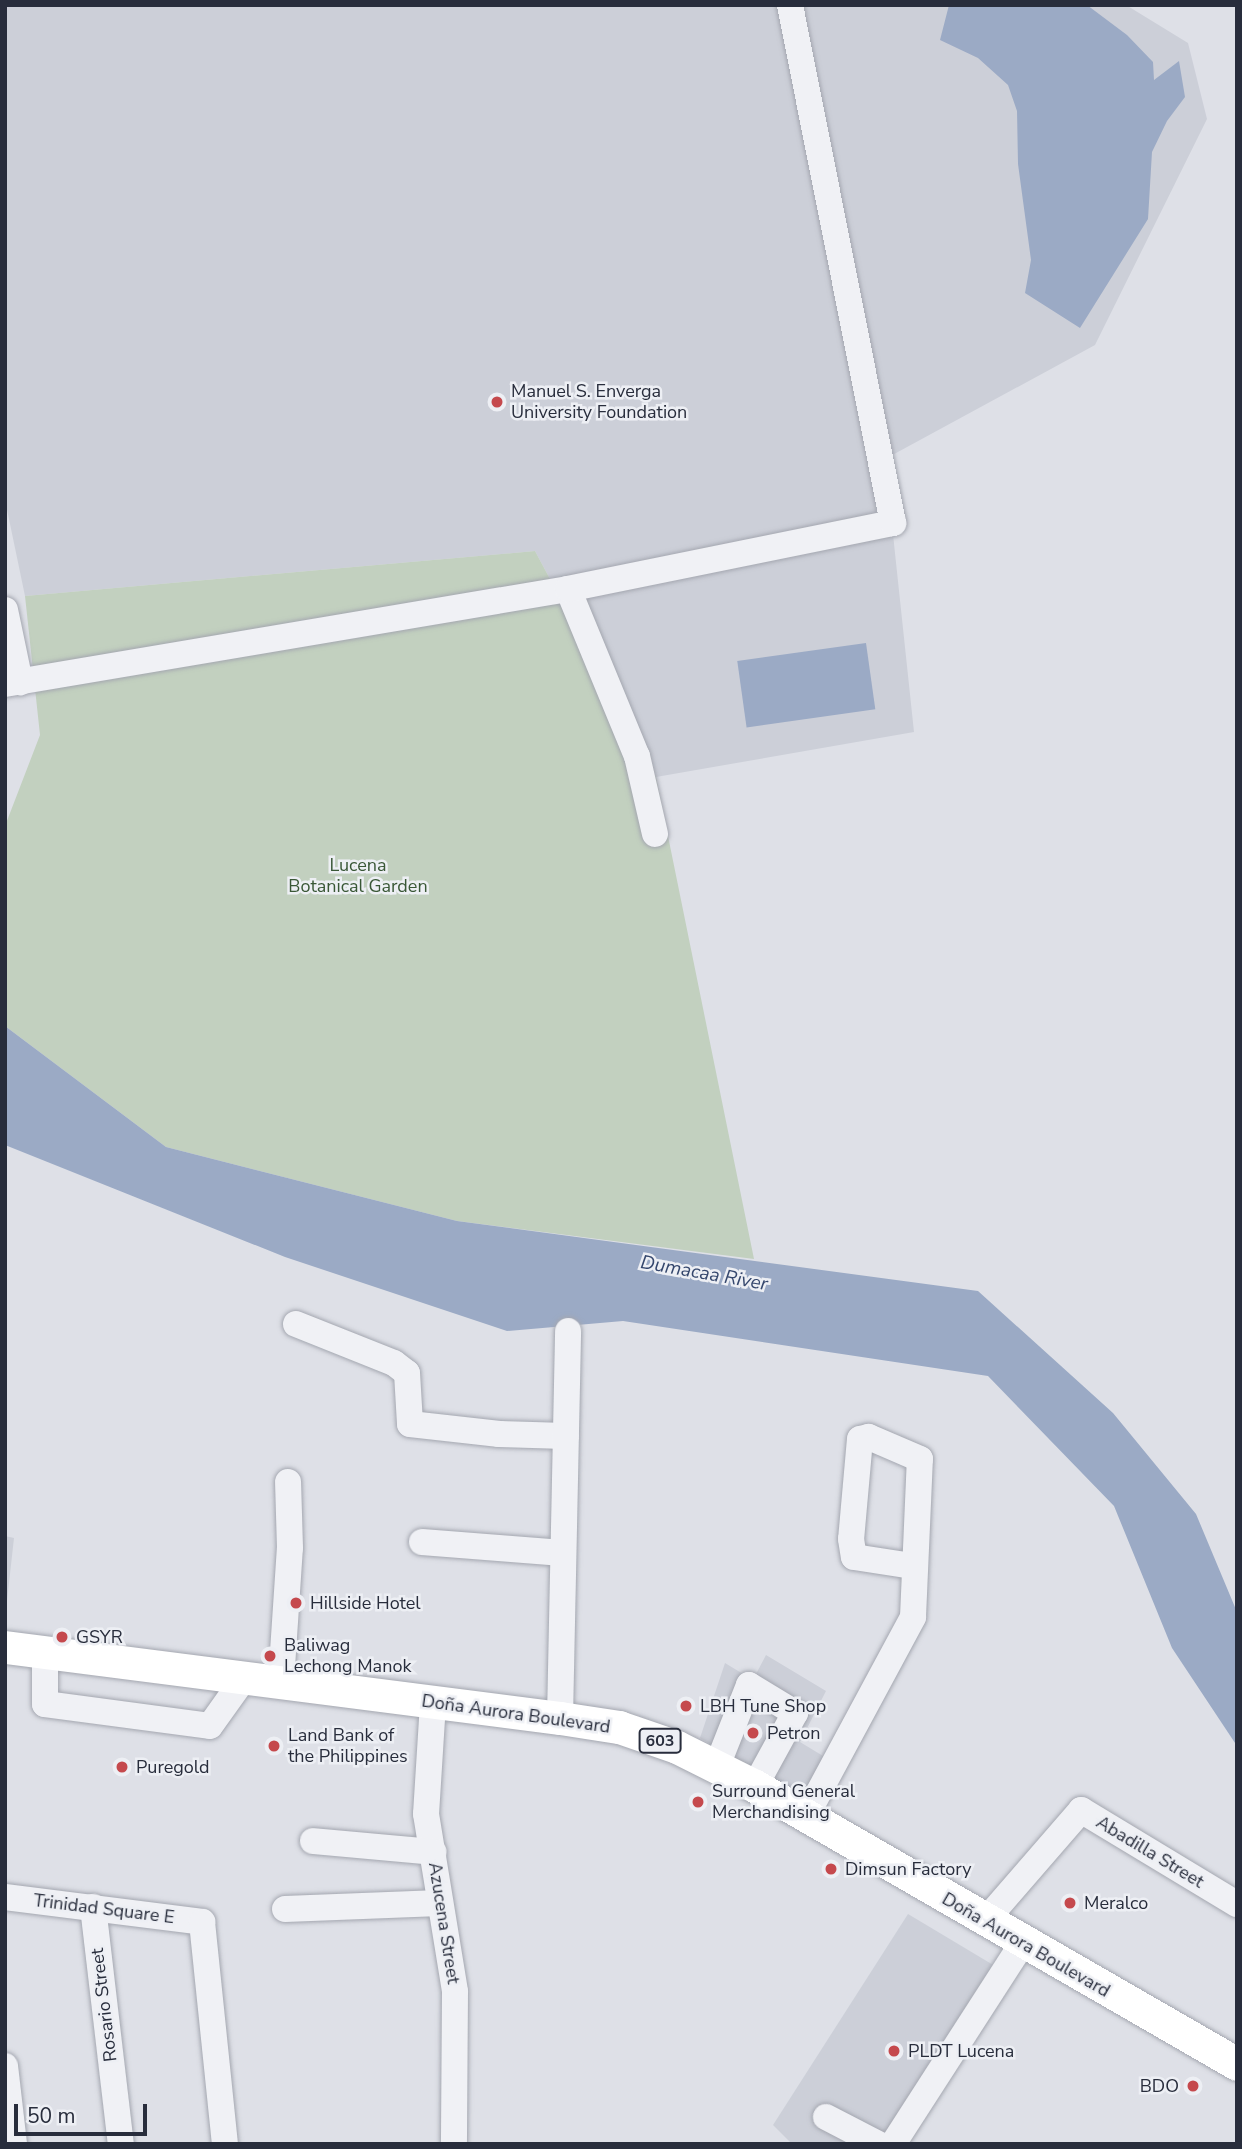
<!DOCTYPE html>
<meta charset="utf-8">
<style>
body{margin:0}
#map{position:relative;width:1242px;height:2149px;overflow:hidden;background:#dee0e7;font-family:"Nunito Sans",sans-serif}
div>[style]{position:absolute}
[style*='--x']{left:calc(var(--x)*1px);top:calc(var(--y)*1px);width:calc(var(--w)*1px);rotate:calc(var(--a)*1deg)}
.built>*{inset:0;background:#cccfd8}
.green>*{inset:0;background:#c2d0bf}
.water>*{inset:0;background:#9baac5;transform-origin:0 0}
.roads{filter:drop-shadow(0 0 2px #a4a7b0) drop-shadow(0 0 2px #a4a7b0)}
.minor>*{height:26px;margin:-13px;padding:0 13px;transform-origin:13px;border-radius:13px;background:#f0f1f5}
.major>*{height:33px;margin:-16.5px;padding:0 16.5px;transform-origin:16.5px;border-radius:16.5px;background:#fff}
.dots>*{width:19px;height:19px;translate:-50% -50%;box-sizing:border-box;border:4px solid #edeff4;border-radius:50%}
span{translate:-50% -50%;white-space:nowrap;text-align:center;line-height:1.15;-webkit-text-stroke:5px #edeff4;paint-order:stroke}
.shield-label span{padding:2px 5px;background:#edeff4;border:2px solid;border-radius:5px;-webkit-text-stroke-width:0}
.shield-label{font-size:16px;color:#282d3c;font-weight:700}
.poi-label{font-size:18px;color:#282d3c}
.left{translate:0 -50%;text-align:left}
.right{translate:-100% -50%;text-align:right}
.park-label{font-size:18px;color:#395736}
.street-label{font-size:18px;color:#282d3c}
.water-label{font-size:19px;color:#35476d;font-style:italic}
.frame{position:absolute;inset:0;border:7px solid #282d3c;pointer-events:none}
.scale{position:absolute;left:14px;top:2104px;width:133px;height:32px;box-sizing:border-box;border:4px solid #282d3c;border-top:0;padding-left:9px;font-size:21px;line-height:24px;white-space:nowrap;color:#282d3c;-webkit-text-stroke:5px #edeff4;paint-order:stroke}
</style>
<div id="map">
<div class="built">
<i style="clip-path:polygon(5px 5px,1126px 5px,1188px 43px,1207px 119px,1095px 345px,885px 459px,914px 732px,656px 777px,535px 551px,25px 596px,5px 500px)"></i>
<i style="clip-path:polygon(5px 1536px,14px 1538px,5px 1619px)"></i>
<i style="clip-path:polygon(766px 1655px,826px 1691px,800px 1742px,828px 1759px,805px 1799px,700px 1738px,725px 1663px,753px 1680px)"></i>
<i style="clip-path:polygon(908px 1914px,1015px 1978px,908px 2144px,792px 2144px,773px 2125px)"></i>
</div>
<div class="green">
<i style="clip-path:polygon(535px 551px,656px 777px,754px 1259px,457px 1221px,166px 1147px,5px 1026px,5px 826px,40px 735px,25px 596px)"></i>
</div>
<div class="water">
<i style="clip-path:polygon(949px 5px,1087px 5px,1127px 35px,1153px 62px,1154px 80px,1179px 61px,1185px 97px,1167px 121px,1152px 152px,1148px 219px,1080px 328px,1025px 293px,1031px 260px,1018px 164px,1017px 111px,1008px 85px,978px 58px,940px 40px)"></i>
<i style="left:866px;top:643px;width:67px;height:130px;rotate:82deg"></i>
<i style="clip-path:polygon(5px 1026px,166px 1147px,457px 1221px,978px 1291px,1113px 1413px,1196px 1514px,1237px 1612px,1237px 1746px,1172px 1648px,1114px 1506px,988px 1376px,623px 1321px,507px 1331px,285px 1257px,5px 1145px)"></i>
</div>
<div class="roads">
<div class="minor">
<i style="--x:568;--y:589;--w:181;--a:67.6"></i>
<i style="--x:637;--y:756;--w:80;--a:77"></i>
<i style="--x:5;--y:610;--w:74;--a:78.2"></i>
<i style="--x:5;--y:684;--w:571;--a:-9.58"></i>
<i style="--x:568;--y:589;--w:332;--a:-11.5"></i>
<i style="--x:893;--y:523;--w:528;--a:-101.25"></i>
<i style="--x:296;--y:1324;--w:105;--a:21.7"></i>
<i style="--x:394;--y:1363;--w:16;--a:38"></i>
<i style="--x:407;--y:1373;--w:51;--a:86.6"></i>
<i style="--x:410;--y:1424;--w:90;--a:6.4"></i>
<i style="--x:499;--y:1434;--w:67;--a:1.7"></i>
<i style="--x:422;--y:1542;--w:141;--a:4.5"></i>
<i style="--x:45;--y:1652;--w:52;--a:90"></i>
<i style="--x:45;--y:1704;--w:166;--a:7.6"></i>
<i style="--x:210;--y:1726;--w:60;--a:-54.5"></i>
<i style="--x:281;--y:1682;--w:134;--a:-86.2"></i>
<i style="--x:290;--y:1548;--w:66;--a:-91.7"></i>
<i style="--x:433;--y:1703;--w:111;--a:93.6"></i>
<i style="--x:426;--y:1814;--w:180;--a:80.7"></i>
<i style="--x:455;--y:1992;--w:152;--a:90.4"></i>
<i style="--x:560;--y:1718;--w:387;--a:-88.8"></i>
<i style="--x:717;--y:1766;--w:87;--a:-68.4"></i>
<i style="--x:749;--y:1685;--w:54;--a:31.3"></i>
<i style="--x:795;--y:1713;--w:83;--a:118.7"></i>
<i style="--x:806;--y:1816;--w:226;--a:-61.7"></i>
<i style="--x:913;--y:1617;--w:158;--a:-87.5"></i>
<i style="--x:920;--y:1459;--w:56;--a:-156.7"></i>
<i style="--x:869;--y:1437;--w:9;--a:167"></i>
<i style="--x:860;--y:1439;--w:100;--a:95.1"></i>
<i style="--x:851;--y:1539;--w:18;--a:81"></i>
<i style="--x:854;--y:1557;--w:59;--a:8.8"></i>
<i style="--x:313;--y:1841;--w:121;--a:5.2"></i>
<i style="--x:5;--y:1897;--w:199;--a:7.2"></i>
<i style="--x:202;--y:1922;--w:223;--a:84.1"></i>
<i style="--x:93;--y:1907;--w:239;--a:83.3"></i>
<i style="--x:285;--y:1909;--w:155;--a:-2.2"></i>
<i style="--x:985;--y:1921;--w:147;--a:-49.1"></i>
<i style="--x:1081;--y:1810;--w:182;--a:31.1"></i>
<i style="--x:5;--y:2066;--w:79;--a:83.4"></i>
<i style="--x:826;--y:2117;--w:59;--a:27.4"></i>
<i style="--x:893;--y:2144;--w:240;--a:-57.2"></i>
</div>
<div class="major">
<i style="--x:5;--y:1647;--w:560;--a:7.29"></i>
<i style="--x:560;--y:1718;--w:60;--a:8.7"></i>
<i style="--x:619;--y:1727;--w:61;--a:19"></i>
<i style="--x:677;--y:1747;--w:87;--a:26.6"></i>
<i style="--x:755;--y:1786;--w:556;--a:29.97"></i>
</div>
</div>
<div class="dots">
<i style="left:497px;top:402px;background:#c5494d"></i>
<i style="left:296px;top:1603px;background:#c5494d"></i>
<i style="left:62px;top:1637px;background:#c5494d"></i>
<i style="left:270px;top:1656px;background:#c5494d"></i>
<i style="left:686px;top:1706px;background:#c5494d"></i>
<i style="left:753px;top:1733px;background:#c5494d"></i>
<i style="left:274px;top:1746px;background:#c5494d"></i>
<i style="left:122px;top:1767px;background:#c5494d"></i>
<i style="left:698px;top:1802px;background:#c5494d"></i>
<i style="left:831px;top:1869px;background:#c5494d"></i>
<i style="left:1070px;top:1903px;background:#c5494d"></i>
<i style="left:894px;top:2051px;background:#c5494d"></i>
<i style="left:1193px;top:2086px;background:#c5494d"></i>
</div>
<div class="shield-label">
<span style="left:660px;top:1741px">603</span>
</div>
<div class="poi-label">
<span class="left" style="left:511px;top:402px">Manuel S. Enverga<br>University Foundation</span>
<span class="left" style="left:310px;top:1603px">Hillside Hotel</span>
<span class="left" style="left:76px;top:1637px">GSYR</span>
<span class="left" style="left:284px;top:1656px">Baliwag<br>Lechong Manok</span>
<span class="left" style="left:700px;top:1706px">LBH Tune Shop</span>
<span class="left" style="left:767px;top:1733px">Petron</span>
<span class="left" style="left:288px;top:1746px">Land Bank of<br>the Philippines</span>
<span class="left" style="left:136px;top:1767px">Puregold</span>
<span class="left" style="left:712px;top:1802px">Surround General<br>Merchandising</span>
<span class="left" style="left:845px;top:1869px">Dimsun Factory</span>
<span class="left" style="left:1084px;top:1903px">Meralco</span>
<span class="left" style="left:908px;top:2051px">PLDT Lucena</span>
<span class="right" style="left:1179px;top:2086px">BDO</span>
</div>
<div class="park-label">
<span style="left:358px;top:876px">Lucena<br>Botanical Garden</span>
</div>
<div class="street-label">
<span style="left:516px;top:1714px;rotate:8deg">Doña Aurora Boulevard</span>
<span style="left:1150px;top:1852px;rotate:31deg">Abadilla Street</span>
<span style="left:104px;top:1909px;rotate:7deg">Trinidad Square E</span>
<span style="left:444px;top:1923px;rotate:81deg">Azucena Street</span>
<span style="left:1026px;top:1945px;rotate:30deg">Doña Aurora Boulevard</span>
<span style="left:104px;top:2005px;rotate:-97deg">Rosario Street</span>
</div>
<div class="water-label">
<span style="left:704px;top:1274px;rotate:10deg">Dumacaa River</span>
</div>
<div class="frame"></div>
<div class="scale">50 m</div>
</div>
